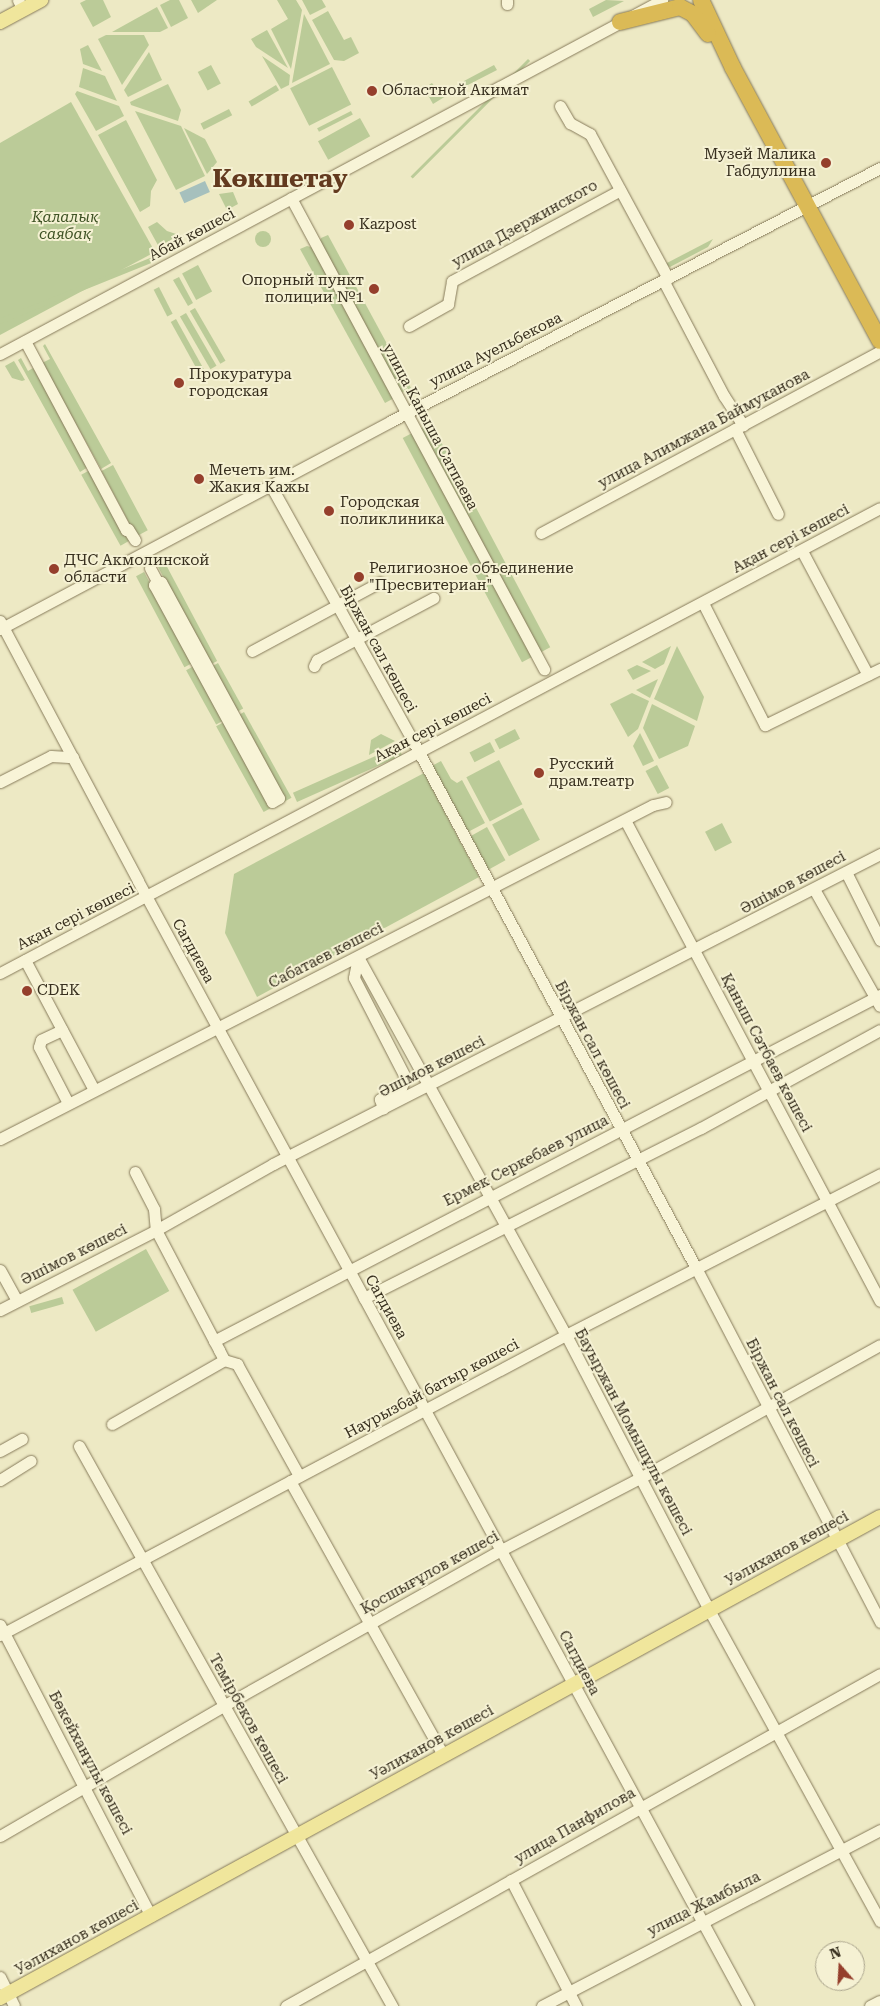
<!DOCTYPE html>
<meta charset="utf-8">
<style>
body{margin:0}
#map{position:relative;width:880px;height:2006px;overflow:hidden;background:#ede9c4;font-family:"Roboto Serif",serif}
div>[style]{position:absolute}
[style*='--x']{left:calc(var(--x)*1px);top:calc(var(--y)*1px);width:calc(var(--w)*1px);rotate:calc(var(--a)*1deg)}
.green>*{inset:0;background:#bbcb98;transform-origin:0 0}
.round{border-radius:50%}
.water>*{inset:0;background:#a6c0bd;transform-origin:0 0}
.roads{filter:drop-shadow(0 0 1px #877b5b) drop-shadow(0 0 1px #877b5b)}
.minor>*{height:11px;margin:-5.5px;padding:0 5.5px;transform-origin:5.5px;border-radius:5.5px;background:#f8f4d7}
.major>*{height:14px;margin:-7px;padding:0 7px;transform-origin:7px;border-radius:7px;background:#f0e69c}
.highway>*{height:16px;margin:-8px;padding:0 8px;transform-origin:8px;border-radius:8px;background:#dbba56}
.dots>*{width:14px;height:14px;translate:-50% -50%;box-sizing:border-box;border:2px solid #f5f1d3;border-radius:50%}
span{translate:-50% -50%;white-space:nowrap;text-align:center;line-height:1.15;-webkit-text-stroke:4px #f5f1d3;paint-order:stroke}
.poi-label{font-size:15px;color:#372f1e}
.left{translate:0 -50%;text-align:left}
.right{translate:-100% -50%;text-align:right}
.park-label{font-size:15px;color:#3f5325;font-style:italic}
.street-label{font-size:15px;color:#372f1e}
.town-label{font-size:25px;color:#633a1f;font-weight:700}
.north{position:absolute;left:815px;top:1941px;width:50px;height:50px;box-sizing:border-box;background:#f5f1d3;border:1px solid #a9a38b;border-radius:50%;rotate:341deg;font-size:14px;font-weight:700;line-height:20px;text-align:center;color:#372f1e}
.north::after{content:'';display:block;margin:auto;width:18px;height:22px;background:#953f2c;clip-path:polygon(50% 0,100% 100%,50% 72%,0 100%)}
</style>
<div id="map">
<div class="green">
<i style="clip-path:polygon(86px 0,103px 0,111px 17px,93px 27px,80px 3px)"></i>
<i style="clip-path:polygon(170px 0,179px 0,188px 18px,171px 27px,160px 5px)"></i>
<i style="clip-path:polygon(191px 0,217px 0,198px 13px)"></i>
<i style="clip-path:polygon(277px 0,296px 0,302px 10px,291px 69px,271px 29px,288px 19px)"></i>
<i style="clip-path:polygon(302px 0,322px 0,326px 7px,310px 15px)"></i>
<i style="clip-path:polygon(606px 0,624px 1px,593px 17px,589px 9px)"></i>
<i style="clip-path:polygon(157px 7px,168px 28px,160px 32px,112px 32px)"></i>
<i style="clip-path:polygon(328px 11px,344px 40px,351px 37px,359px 53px,344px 61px,334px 60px,312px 20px)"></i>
<i style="clip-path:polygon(304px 14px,330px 64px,292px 83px)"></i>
<i style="clip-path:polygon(267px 30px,288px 68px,256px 47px,251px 39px)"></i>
<i style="clip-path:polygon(106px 35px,144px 35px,149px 45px,122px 85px,98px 39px)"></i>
<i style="clip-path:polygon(88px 45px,102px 71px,83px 64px,80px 49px)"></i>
<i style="clip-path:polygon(149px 52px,162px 80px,128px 97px,124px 90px)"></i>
<i style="clip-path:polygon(262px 56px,290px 75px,289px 85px,281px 89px)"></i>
<i style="left:528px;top:59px;width:3px;height:166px;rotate:45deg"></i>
<i style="left:211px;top:65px;width:21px;height:15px;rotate:62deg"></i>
<i style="clip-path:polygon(494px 65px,497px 70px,460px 89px,464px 81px)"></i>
<i style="left:332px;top:67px;width:42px;height:47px;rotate:63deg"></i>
<i style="clip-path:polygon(83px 68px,105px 76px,117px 101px,79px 87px)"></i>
<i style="clip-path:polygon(432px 83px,435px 87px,440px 85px,446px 96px,433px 104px,424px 88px)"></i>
<i style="clip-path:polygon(168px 84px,181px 110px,178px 121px,131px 105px,130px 102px)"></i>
<i style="left:276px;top:85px;width:6px;height:32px;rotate:59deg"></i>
<i style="clip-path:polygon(77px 91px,119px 106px,124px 116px,96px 131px,75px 94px)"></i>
<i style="clip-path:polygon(71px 102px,155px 252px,0 335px,0 143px)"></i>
<i style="left:229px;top:109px;width:7px;height:32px;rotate:63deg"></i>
<i style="clip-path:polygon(135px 111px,181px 126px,205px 176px,176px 190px)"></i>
<i style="left:351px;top:111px;width:4px;height:38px;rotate:63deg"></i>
<i style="left:360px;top:118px;width:21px;height:48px;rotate:61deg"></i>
<i style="clip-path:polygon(126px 120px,157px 180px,151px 191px,150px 206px,140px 212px,98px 135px)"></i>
<i style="clip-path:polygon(184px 128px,205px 139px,217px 162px,207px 174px)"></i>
<i style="clip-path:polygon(233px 192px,238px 204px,227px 210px,219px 194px)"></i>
<i style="clip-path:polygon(157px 222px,167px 231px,179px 235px,159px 247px,148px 227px)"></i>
<i class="round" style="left:255px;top:231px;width:16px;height:16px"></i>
<i style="clip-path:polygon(328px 235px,411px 388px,399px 394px,318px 245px,321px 238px)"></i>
<i style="clip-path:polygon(713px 239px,708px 247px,670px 267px,665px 264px)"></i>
<i style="clip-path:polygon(307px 246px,314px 248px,396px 397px,385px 403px,300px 249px)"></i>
<i style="left:155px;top:256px;width:5px;height:176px;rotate:68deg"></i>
<i style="left:198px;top:265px;width:30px;height:18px;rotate:62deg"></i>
<i style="clip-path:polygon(179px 277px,193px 303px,188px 306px,173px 280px)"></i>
<i style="left:159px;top:287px;width:30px;height:6px;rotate:63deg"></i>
<i style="left:195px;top:308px;width:61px;height:6px;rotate:60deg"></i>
<i style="left:186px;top:313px;width:61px;height:7px;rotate:60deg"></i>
<i style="left:176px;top:319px;width:60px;height:6px;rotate:61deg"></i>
<i style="clip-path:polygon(45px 344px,111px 463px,101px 469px,42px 363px,50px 359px,43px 346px)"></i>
<i style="clip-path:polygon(21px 358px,28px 371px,33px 368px,88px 467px,80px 472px,18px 360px)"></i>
<i style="clip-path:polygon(14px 361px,25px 380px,22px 381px,12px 378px,5px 366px)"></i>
<i style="left:431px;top:423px;width:254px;height:32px;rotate:62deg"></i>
<i style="left:113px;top:465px;width:74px;height:13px;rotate:62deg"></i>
<i style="left:90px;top:470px;width:81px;height:10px;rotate:61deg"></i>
<i style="left:165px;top:563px;width:111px;height:8px;rotate:62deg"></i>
<i style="left:144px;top:572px;width:103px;height:9px;rotate:62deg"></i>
<i style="clip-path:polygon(671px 646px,664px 664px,655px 669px,642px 662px)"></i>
<i style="clip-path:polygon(677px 646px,704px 697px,697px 721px,654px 699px)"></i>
<i style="left:218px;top:663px;width:52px;height:8px;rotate:61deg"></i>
<i style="clip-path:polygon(637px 665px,651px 671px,633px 680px,627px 670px)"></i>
<i style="left:194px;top:666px;width:62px;height:9px;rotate:61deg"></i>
<i style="clip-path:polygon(658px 679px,650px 698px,636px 690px)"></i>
<i style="clip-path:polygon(632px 693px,649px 701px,638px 729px,628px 737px,610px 704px)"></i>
<i style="clip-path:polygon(652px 704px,695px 726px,688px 746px,659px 759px,643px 728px)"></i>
<i style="left:244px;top:712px;width:98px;height:8px;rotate:61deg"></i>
<i style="left:224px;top:722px;width:98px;height:9px;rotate:61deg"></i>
<i style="left:515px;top:729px;width:11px;height:23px;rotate:63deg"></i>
<i style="clip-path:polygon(640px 733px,654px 761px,643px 766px,633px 746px)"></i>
<i style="clip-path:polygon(381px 734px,395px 741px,369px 755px,371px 740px)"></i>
<i style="left:490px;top:742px;width:11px;height:23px;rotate:63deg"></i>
<i style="left:398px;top:746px;width:10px;height:115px;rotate:66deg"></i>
<i style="left:499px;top:760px;width:50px;height:37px;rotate:62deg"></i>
<i style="clip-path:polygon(441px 761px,451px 779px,457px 783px,462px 780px,485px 823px,466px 833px,430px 767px)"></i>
<i style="left:657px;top:765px;width:26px;height:13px;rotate:62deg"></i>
<i style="clip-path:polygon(424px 773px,479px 877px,257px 997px,225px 933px,234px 874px)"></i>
<i style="left:523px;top:808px;width:36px;height:35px;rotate:62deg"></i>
<i style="left:722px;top:823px;width:22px;height:19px;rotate:63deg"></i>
<i style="left:487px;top:827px;width:38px;height:21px;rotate:61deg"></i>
<i style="left:146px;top:1249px;width:48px;height:84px;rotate:61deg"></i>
<i style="left:62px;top:1297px;width:7px;height:34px;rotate:74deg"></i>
</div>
<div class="water">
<i style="left:205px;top:181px;width:12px;height:28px;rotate:66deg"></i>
</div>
<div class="roads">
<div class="minor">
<i style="--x:18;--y:0;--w:11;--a:63"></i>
<i style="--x:507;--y:0;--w:4;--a:90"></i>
<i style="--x:560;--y:106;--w:20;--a:60"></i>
<i style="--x:570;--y:123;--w:23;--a:29"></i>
<i style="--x:590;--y:134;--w:164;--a:61.6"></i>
<i style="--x:291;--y:198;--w:535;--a:61.76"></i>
<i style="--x:663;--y:280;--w:131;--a:62.3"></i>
<i style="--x:724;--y:396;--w:35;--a:57"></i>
<i style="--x:409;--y:326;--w:45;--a:-29.4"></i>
<i style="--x:448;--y:304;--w:23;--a:-80"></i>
<i style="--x:452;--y:281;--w:191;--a:-28.4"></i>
<i style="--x:25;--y:341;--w:214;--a:61.9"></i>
<i style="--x:126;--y:530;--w:2;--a:-27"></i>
<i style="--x:128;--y:529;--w:13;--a:58"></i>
<i style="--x:0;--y:354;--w:751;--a:-28.14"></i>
<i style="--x:735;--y:429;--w:95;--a:63.2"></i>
<i style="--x:271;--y:486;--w:292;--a:60.9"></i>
<i style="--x:413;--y:741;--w:598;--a:61.76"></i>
<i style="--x:696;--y:1268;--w:399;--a:62.5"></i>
<i style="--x:541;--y:533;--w:385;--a:-28.2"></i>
<i style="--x:802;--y:551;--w:140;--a:62"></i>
<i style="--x:150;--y:568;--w:17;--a:62"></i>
<i style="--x:158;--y:583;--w:3;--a:-18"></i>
<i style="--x:161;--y:582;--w:246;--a:61.4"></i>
<i style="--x:279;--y:798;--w:8;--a:150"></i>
<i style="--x:272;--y:802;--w:247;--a:-118.5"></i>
<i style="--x:154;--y:585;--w:4;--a:-27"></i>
<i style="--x:703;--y:603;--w:137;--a:63.1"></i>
<i style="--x:765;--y:725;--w:128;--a:-26"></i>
<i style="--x:0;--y:621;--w:294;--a:62"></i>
<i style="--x:138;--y:881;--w:1280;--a:61.53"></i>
<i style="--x:0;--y:629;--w:443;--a:-28"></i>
<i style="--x:391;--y:421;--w:551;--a:-27.36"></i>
<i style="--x:252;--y:651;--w:145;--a:-28.3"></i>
<i style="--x:314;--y:666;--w:7;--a:-63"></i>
<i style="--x:317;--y:660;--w:132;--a:-28.1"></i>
<i style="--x:0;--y:782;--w:57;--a:-27"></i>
<i style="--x:51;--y:756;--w:22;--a:3"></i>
<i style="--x:625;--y:820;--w:544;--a:62.07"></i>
<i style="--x:846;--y:872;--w:76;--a:63.4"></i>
<i style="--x:814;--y:889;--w:134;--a:60.6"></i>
<i style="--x:358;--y:957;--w:431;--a:61.2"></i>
<i style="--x:566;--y:1335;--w:310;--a:62.5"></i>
<i style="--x:709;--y:1610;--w:355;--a:61.2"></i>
<i style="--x:358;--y:957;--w:21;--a:101"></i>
<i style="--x:354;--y:978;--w:111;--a:62.7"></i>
<i style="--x:405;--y:1077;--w:12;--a:110"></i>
<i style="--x:401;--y:1088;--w:24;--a:152"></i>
<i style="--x:380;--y:1099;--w:10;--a:73"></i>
<i style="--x:25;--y:960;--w:147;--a:62"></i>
<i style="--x:0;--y:973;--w:995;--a:-27.85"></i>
<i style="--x:62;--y:1030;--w:23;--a:155"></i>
<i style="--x:41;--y:1040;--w:7;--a:106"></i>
<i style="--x:39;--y:1047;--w:63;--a:62.6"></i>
<i style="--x:0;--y:1139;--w:733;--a:-27.09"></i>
<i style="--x:653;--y:805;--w:13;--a:-13"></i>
<i style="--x:135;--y:1172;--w:42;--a:62.8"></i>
<i style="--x:154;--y:1209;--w:21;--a:85"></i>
<i style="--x:156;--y:1230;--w:136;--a:62.3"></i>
<i style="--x:219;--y:1350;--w:11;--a:63"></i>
<i style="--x:224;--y:1360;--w:14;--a:17"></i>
<i style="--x:237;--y:1364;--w:128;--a:61"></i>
<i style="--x:0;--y:1270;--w:35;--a:61"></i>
<i style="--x:364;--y:1298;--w:377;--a:-26.8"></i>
<i style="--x:701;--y:1128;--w:204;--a:-28.7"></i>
<i style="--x:0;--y:1310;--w:175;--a:-27.1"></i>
<i style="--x:156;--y:1230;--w:134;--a:-29.4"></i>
<i style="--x:273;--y:1164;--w:682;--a:-27.05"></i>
<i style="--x:214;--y:1341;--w:751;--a:-27.45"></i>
<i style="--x:112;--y:1424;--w:129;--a:-29.7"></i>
<i style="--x:79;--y:1446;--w:642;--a:60.8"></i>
<i style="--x:0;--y:1451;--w:25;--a:-29"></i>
<i style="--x:0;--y:1480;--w:36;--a:-32"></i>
<i style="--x:290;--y:1481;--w:314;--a:60.8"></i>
<i style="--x:0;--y:1625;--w:328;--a:62.6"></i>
<i style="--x:0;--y:1635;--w:641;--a:-27.93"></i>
<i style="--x:566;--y:1335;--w:353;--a:-27.1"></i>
<i style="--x:0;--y:1836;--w:258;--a:-30.2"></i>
<i style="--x:223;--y:1706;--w:319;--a:-29.3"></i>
<i style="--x:501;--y:1550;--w:157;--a:-27.4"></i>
<i style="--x:640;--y:1478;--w:274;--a:-29"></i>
<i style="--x:511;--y:1880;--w:142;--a:62.7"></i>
<i style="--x:0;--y:1977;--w:32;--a:64"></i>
<i style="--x:286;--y:2006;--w:680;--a:-29.2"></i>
<i style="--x:542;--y:2006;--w:381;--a:-27.5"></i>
<i style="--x:870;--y:2006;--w:11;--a:-27"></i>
</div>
<div class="major">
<i style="--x:0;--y:22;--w:47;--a:-28.2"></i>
<i style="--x:0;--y:1998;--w:1003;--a:-28.66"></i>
</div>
<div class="highway">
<i style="--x:701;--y:0;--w:75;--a:64.8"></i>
<i style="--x:733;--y:68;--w:310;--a:61.7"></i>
<i style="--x:620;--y:22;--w:62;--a:-14"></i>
<i style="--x:680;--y:7;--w:15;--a:28"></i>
<i style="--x:693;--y:14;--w:25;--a:53"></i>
</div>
</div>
<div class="dots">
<i style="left:372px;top:91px;background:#953f2c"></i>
<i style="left:826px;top:163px;background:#953f2c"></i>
<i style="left:349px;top:225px;background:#953f2c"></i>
<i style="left:374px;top:289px;background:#953f2c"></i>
<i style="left:179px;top:383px;background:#953f2c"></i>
<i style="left:199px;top:479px;background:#953f2c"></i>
<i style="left:329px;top:511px;background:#953f2c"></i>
<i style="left:54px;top:569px;background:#953f2c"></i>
<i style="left:359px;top:577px;background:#953f2c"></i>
<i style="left:539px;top:773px;background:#953f2c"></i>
<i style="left:27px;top:991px;background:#953f2c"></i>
</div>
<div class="poi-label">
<span class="left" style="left:382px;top:91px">Областной Акимат</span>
<span class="right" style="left:816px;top:163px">Музей Малика<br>Габдуллина</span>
<span class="left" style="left:359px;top:225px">Kazpost</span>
<span class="right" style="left:364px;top:289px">Опорный пункт<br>полиции №1</span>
<span class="left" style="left:189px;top:383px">Прокуратура<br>городская</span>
<span class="left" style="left:209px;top:479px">Мечеть им.<br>Жакия Кажы</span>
<span class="left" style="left:340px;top:511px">Городская<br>поликлиника</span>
<span class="left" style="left:64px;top:569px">ДЧС Акмолинской<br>области</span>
<span class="left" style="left:369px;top:577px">Религиозное объединение<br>"Пресвитериан"</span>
<span class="left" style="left:549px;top:773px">Русский<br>драм.театр</span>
<span class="left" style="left:37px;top:991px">CDEK</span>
</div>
<div class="park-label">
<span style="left:65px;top:226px">Қалалық<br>саябақ</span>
</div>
<div class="street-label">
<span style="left:525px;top:224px;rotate:-29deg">улица Дзержинского</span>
<span style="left:192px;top:235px;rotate:-28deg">Абай көшесі</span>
<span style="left:496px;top:350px;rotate:-27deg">улица Ауельбекова</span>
<span style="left:430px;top:427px;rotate:62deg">улица Каныша Сатпаева</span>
<span style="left:704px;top:429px;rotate:-28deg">улица Алимжана Баймуканова</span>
<span style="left:791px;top:539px;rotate:-28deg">Ақан сері көшесі</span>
<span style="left:378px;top:649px;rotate:61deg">Біржан сал көшесі</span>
<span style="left:433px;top:728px;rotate:-28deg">Ақан сері көшесі</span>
<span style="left:793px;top:883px;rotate:-28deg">Әшімов көшесі</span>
<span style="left:76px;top:917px;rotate:-27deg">Ақан сері көшесі</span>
<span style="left:193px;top:951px;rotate:61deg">Сагдиева</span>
<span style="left:326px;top:956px;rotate:-27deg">Сабатаев көшесі</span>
<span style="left:592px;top:1045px;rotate:62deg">Біржан сал көшесі</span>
<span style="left:766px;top:1053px;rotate:62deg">Қаныш Сәтбаев көшесі</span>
<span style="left:432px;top:1067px;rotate:-27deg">Әшімов көшесі</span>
<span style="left:526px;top:1161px;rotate:-27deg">Ермек Серкебаев улица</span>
<span style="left:74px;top:1255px;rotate:-27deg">Әшімов көшесі</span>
<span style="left:386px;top:1307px;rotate:61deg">Сагдиева</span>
<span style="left:432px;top:1389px;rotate:-28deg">Наурызбай батыр көшесі</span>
<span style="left:782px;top:1403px;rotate:63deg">Біржан сал көшесі</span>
<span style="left:633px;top:1432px;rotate:62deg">Бауыржан Момышұлы көшесі</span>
<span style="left:787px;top:1549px;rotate:-29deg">Уәлиханов көшесі</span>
<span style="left:430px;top:1573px;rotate:-29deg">Қосшығұлов көшесі</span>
<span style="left:579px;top:1663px;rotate:62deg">Сагдиева</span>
<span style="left:248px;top:1719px;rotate:61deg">Темірбеков көшесі</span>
<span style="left:432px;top:1743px;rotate:-29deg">Уәлиханов көшесі</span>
<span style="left:90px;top:1763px;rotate:62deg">Бөкейханұлы көшесі</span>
<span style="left:575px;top:1826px;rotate:-30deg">улица Панфилова</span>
<span style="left:704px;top:1904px;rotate:-27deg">улица Жамбыла</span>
<span style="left:77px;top:1938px;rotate:-29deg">Уәлиханов көшесі</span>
</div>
<div class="town-label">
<span style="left:280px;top:179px">Көкшетау</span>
</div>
<div class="north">N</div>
</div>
